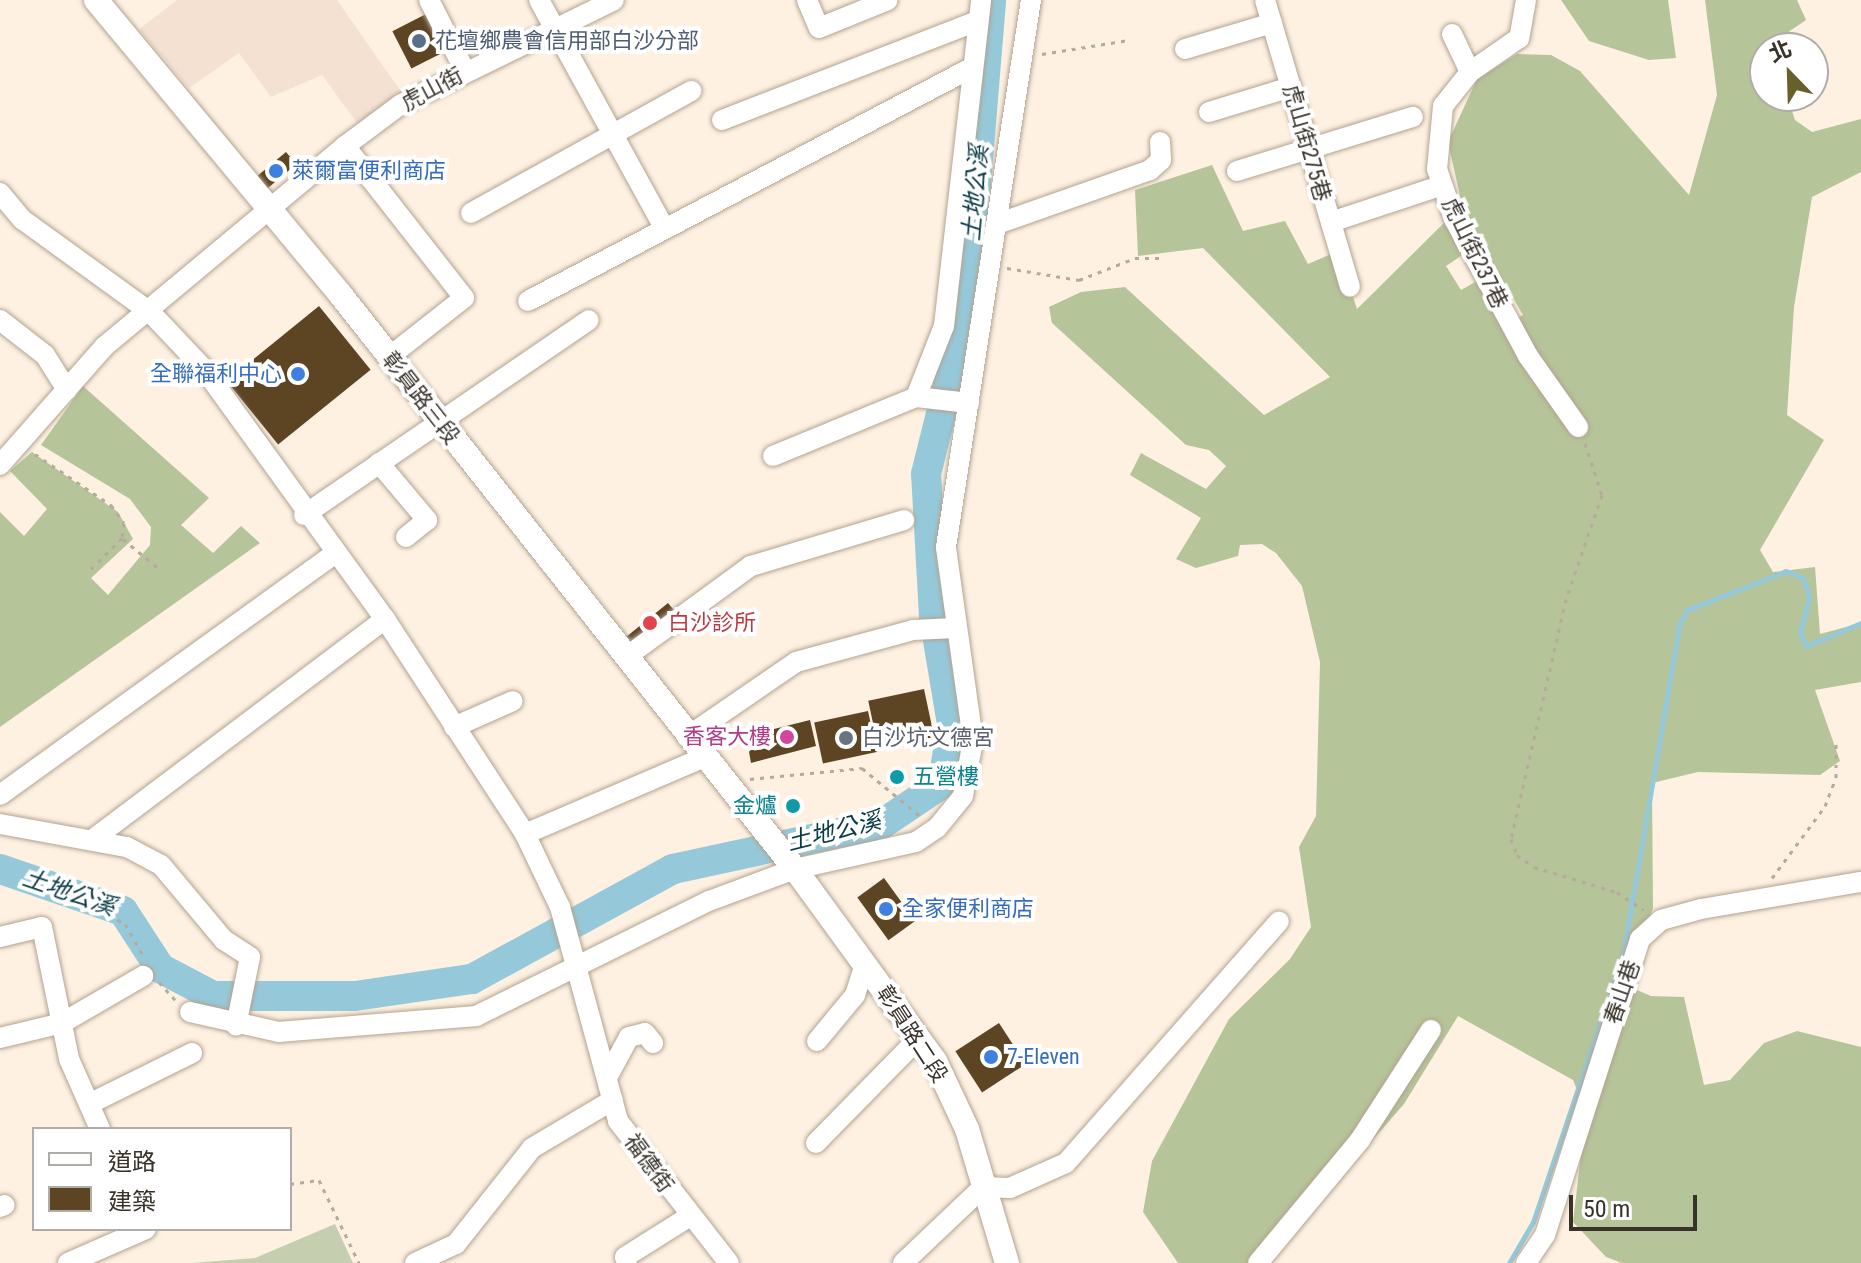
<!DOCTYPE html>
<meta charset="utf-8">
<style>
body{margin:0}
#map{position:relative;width:1861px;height:1263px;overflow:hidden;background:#fef1e1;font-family:"Roboto Condensed","Noto Sans TC",sans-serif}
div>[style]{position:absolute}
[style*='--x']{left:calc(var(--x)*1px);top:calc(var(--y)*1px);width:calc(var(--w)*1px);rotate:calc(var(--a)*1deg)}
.industrial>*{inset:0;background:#f4e1d2}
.green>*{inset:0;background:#c5cfb0}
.forest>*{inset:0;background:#b6c499}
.stream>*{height:5px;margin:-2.5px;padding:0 2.5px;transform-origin:2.5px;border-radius:2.5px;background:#95c9da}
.river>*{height:30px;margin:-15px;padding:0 15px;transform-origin:15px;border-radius:15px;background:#95c9da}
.building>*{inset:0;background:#5d4423;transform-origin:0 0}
.round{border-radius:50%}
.path>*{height:3px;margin-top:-1.5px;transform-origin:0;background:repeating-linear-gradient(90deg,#b5aa9d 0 4px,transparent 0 10px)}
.roads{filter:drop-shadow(0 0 2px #b2a391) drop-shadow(0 0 2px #b2a391)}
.minor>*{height:20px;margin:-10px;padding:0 10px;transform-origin:10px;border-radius:10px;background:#fff}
.major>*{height:24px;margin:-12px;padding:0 12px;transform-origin:12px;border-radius:12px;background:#fff}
.dots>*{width:22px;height:22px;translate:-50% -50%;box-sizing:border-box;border:4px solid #fff;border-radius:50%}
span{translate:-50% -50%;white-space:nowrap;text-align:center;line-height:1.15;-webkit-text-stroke:8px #fff;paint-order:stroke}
.service-label{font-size:22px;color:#4e5e75}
.left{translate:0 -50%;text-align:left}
.street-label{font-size:22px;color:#38322a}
.shop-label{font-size:22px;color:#366cbe}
.right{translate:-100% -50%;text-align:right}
.health-label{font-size:22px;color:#be3a42}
.hotel-label{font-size:22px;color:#b23c85}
.worship-label{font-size:22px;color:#5b616d}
.culture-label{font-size:22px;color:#0d838f}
.water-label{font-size:24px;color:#083a46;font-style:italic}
.legend{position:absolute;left:32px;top:1127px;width:260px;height:104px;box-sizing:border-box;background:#fff;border:2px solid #afadaa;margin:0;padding:10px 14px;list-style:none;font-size:24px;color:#38322a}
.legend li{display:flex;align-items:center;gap:16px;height:40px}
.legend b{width:40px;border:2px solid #afadaa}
.north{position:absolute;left:1749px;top:32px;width:80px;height:80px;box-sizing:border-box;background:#fff;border:2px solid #afadaa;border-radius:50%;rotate:337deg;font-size:22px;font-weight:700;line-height:32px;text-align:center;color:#38322a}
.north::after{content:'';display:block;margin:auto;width:28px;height:36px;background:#67602d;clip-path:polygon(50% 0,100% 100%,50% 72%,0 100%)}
.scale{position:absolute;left:1569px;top:1195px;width:128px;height:36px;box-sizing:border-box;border:4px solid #38322a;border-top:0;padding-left:10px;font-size:24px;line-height:28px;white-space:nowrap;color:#38322a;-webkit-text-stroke:6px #fff;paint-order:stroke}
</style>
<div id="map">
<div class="industrial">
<i style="clip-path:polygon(177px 0,337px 0,402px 93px,360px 127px,322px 75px,271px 97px,239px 53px,189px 88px,139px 29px)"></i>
</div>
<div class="green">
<i style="clip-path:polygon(335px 1224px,353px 1263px,192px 1263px,255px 1258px)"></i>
</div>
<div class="forest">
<i style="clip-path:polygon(1561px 0,1668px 0,1676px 58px,1649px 60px,1589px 41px)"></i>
<i style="clip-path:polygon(1705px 0,1797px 0,1806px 20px,1765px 48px,1765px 96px,1787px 96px,1795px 120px,1812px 132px,1861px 119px,1861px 172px,1812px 197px,1794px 307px,1787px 415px,1824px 440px,1760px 550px,1773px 572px,1815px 567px,1820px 634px,1861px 623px,1861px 682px,1815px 690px,1840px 761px,1820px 775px,1698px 772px,1652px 783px,1653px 908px,1623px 984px,1651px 996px,1684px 997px,1704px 1085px,1730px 1080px,1764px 1043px,1797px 1031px,1861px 1047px,1861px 1263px,1622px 1263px,1606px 1257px,1573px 1222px,1586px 1112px,1573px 1080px,1458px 1016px,1404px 1104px,1265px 1263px,1178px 1263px,1143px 1212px,1152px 1161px,1229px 1019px,1290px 959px,1311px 927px,1299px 847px,1316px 816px,1320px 662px,1302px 586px,1276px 553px,1262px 544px,1240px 545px,1238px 556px,1196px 568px,1176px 559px,1201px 518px,1130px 475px,1141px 453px,1206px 489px,1226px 466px,1209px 450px,1186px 445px,1052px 323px,1049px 307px,1081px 292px,1125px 287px,1264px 415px,1330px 377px,1203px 248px,1138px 256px,1135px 190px,1212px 165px,1243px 231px,1285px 221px,1308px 264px,1338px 251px,1357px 309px,1449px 218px,1464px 254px,1446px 266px,1461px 290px,1479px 280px,1503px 327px,1523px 315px,1464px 214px,1448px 142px,1477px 79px,1517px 54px,1551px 55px,1580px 71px,1689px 195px,1717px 95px)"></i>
<i style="clip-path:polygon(83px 386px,209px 498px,181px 525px,213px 553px,241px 526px,260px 543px,0 727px,0 512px,24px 536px,47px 509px,10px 471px,32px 452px,118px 512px,133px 539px,91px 578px,108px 595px,150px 545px,151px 527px,130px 499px,41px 445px)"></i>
</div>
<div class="stream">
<i style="--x:1509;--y:1263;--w:48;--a:-59.7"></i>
<i style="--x:1533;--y:1222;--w:283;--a:-71.4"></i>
<i style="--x:1623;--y:954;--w:334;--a:-80.3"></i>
<i style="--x:1679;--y:625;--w:17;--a:-62"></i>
<i style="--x:1687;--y:610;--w:106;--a:-21.5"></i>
<i style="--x:1786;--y:571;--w:18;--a:22"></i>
<i style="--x:1803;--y:578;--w:20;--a:72"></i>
<i style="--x:1809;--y:597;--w:38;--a:104"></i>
<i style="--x:1800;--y:634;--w:13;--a:63"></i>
<i style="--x:1806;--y:646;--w:60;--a:-22.7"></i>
</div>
<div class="river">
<i style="--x:0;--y:869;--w:130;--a:18.9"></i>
<i style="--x:123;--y:911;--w:68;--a:57"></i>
<i style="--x:160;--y:968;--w:60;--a:27.8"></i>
<i style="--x:213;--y:996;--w:142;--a:0"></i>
<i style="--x:355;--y:996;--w:118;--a:-8.3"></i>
<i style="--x:472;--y:979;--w:229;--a:-28.7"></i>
<i style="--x:673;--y:869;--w:214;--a:-12.2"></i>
<i style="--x:882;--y:824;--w:73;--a:-33.9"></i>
<i style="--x:943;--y:783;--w:60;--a:-81.3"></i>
<i style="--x:952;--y:724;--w:109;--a:-99.5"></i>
<i style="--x:934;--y:616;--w:142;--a:-93.2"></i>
<i style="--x:926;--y:474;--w:161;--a:-76"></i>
<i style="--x:965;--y:318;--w:319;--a:-85.3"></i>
</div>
<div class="building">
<i style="left:428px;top:13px;width:42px;height:40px;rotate:63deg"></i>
<i style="left:286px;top:152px;width:16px;height:39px;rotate:50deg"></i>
<i style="left:319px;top:306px;width:82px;height:119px;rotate:51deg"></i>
<i style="left:668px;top:603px;width:13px;height:54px;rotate:51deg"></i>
<i style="left:924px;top:689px;width:49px;height:57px;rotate:78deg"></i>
<i style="left:868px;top:711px;width:42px;height:55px;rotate:78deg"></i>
<i style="clip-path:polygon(810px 720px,816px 746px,751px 763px,748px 746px,774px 729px)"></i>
<i class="round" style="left:887px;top:768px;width:20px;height:20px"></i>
<i class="round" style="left:786px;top:799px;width:14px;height:14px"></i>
<i style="left:884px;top:878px;width:53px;height:33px;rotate:54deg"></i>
<i style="left:999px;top:1023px;width:49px;height:52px;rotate:57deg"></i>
</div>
<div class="path">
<i style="--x:1042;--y:54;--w:88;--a:-9.1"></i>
<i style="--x:1007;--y:268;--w:73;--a:9.5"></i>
<i style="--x:1079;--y:280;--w:60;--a:-21.4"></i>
<i style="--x:1135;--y:258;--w:27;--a:0"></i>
<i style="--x:1585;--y:443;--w:55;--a:71.9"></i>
<i style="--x:1602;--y:495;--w:110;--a:109.1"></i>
<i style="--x:1566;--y:599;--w:246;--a:102.9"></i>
<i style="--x:1511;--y:839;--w:17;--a:69"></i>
<i style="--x:1517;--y:855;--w:21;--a:35"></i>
<i style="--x:1534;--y:867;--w:87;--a:16.8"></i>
<i style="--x:1617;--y:892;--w:32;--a:34"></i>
<i style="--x:35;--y:454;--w:92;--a:33.9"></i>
<i style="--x:111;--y:505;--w:22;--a:54"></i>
<i style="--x:124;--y:523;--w:15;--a:98"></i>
<i style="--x:122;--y:538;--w:44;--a:135"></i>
<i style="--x:123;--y:539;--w:44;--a:39.5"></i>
<i style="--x:750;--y:779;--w:113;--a:-5.6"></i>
<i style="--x:862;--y:768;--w:75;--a:39.6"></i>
<i style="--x:1772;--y:878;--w:89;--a:-53.6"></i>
<i style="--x:1825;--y:806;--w:30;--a:-69"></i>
<i style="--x:1836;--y:778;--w:34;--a:-90"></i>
<i style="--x:100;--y:910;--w:29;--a:29"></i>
<i style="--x:125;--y:924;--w:39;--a:60"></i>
<i style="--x:159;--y:982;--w:24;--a:48"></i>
<i style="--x:290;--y:1184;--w:29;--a:-8"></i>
<i style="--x:319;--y:1180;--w:92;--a:64.3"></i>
</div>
<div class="roads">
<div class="minor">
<i style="--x:429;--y:0;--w:80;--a:63.1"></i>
<i style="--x:539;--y:0;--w:261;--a:61.2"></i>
<i style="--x:807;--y:0;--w:30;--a:67"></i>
<i style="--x:819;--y:28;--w:74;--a:-22.1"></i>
<i style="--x:1265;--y:0;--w:299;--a:73.5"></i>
<i style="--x:1526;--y:0;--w:39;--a:100"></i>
<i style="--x:1519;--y:38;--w:60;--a:145.2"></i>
<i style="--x:1470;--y:72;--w:43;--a:128.5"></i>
<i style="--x:1443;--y:106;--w:63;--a:95.4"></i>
<i style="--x:1437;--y:169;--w:53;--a:71.2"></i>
<i style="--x:1454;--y:219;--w:156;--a:61.6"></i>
<i style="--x:1528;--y:356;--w:87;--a:54.8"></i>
<i style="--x:1452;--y:34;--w:42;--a:64.7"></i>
<i style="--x:1185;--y:49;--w:91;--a:-16.6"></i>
<i style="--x:1209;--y:112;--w:86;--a:-17"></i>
<i style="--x:722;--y:120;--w:271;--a:-21.2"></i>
<i style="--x:345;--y:146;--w:193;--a:51.9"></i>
<i style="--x:464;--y:298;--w:95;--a:141.8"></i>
<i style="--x:1237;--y:171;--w:184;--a:-17.1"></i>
<i style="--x:0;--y:193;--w:35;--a:50"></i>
<i style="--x:23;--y:220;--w:157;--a:35.9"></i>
<i style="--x:150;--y:312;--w:79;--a:46.5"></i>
<i style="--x:204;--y:369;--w:309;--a:54.1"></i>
<i style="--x:385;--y:619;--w:257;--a:56.9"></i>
<i style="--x:525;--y:834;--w:81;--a:64.4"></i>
<i style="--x:560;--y:907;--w:222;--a:74.8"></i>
<i style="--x:618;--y:1121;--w:180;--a:52"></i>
<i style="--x:471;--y:213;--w:252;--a:-29"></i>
<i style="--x:1331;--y:222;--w:105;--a:-18.3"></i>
<i style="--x:997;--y:224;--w:162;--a:-19.4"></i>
<i style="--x:1150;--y:170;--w:15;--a:-42"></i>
<i style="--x:1161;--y:160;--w:18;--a:-93"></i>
<i style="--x:528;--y:301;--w:501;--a:-27.74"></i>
<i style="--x:0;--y:320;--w:57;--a:37.9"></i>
<i style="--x:45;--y:355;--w:41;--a:57.8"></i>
<i style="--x:969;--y:403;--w:53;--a:-173.5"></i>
<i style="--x:916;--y:397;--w:76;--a:-68.5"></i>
<i style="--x:944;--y:326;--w:328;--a:-83.5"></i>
<i style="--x:773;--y:456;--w:155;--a:-22.4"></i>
<i style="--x:379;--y:463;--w:75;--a:49.9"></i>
<i style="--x:427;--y:520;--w:27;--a:141"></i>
<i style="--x:0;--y:465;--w:159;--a:-48.6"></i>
<i style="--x:105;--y:346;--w:312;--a:-39.8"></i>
<i style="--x:345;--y:146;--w:69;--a:-36.7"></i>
<i style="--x:400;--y:105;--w:238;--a:-26.1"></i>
<i style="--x:304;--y:515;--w:345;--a:-34.4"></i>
<i style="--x:626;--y:657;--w:155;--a:-36.1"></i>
<i style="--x:751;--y:566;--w:160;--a:-16.7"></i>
<i style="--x:454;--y:727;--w:64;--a:-23.8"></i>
<i style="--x:687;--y:737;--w:132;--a:-34.5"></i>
<i style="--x:796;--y:662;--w:121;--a:-15.3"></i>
<i style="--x:913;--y:630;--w:42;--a:-2.7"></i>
<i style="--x:0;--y:795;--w:410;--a:-35.8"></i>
<i style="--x:0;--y:824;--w:129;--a:10.3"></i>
<i style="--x:127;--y:847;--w:38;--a:28"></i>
<i style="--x:161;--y:865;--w:98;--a:50"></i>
<i style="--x:224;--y:940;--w:31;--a:33"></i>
<i style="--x:250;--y:957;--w:70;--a:101.5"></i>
<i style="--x:525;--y:834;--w:196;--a:-23.2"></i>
<i style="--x:92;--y:840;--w:367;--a:-37"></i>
<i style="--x:0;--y:937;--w:43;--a:-13.4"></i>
<i style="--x:42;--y:927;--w:135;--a:78.4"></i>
<i style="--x:69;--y:1059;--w:77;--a:66.1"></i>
<i style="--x:190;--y:1012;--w:91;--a:12.7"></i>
<i style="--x:279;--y:1032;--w:198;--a:-4.6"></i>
<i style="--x:476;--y:1016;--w:260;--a:-26.3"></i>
<i style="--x:709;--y:901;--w:92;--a:-20.4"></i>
<i style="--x:795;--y:869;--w:124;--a:-12.6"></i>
<i style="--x:916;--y:842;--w:25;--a:-34"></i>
<i style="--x:937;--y:828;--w:41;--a:-50.9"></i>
<i style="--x:963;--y:796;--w:57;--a:-79.9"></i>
<i style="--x:973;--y:740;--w:195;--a:-98"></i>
<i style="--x:946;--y:547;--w:554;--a:-81.17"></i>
<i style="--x:0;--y:1038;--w:64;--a:-13.6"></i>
<i style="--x:62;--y:1023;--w:94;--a:-30.1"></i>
<i style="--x:817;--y:1041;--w:60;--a:-50.4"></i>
<i style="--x:855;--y:995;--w:33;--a:-72"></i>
<i style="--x:609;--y:1074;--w:42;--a:-61.6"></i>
<i style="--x:629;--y:1037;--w:16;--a:-14"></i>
<i style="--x:645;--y:1033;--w:13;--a:51"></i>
<i style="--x:89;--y:1104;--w:115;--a:-26.3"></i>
<i style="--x:816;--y:1143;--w:147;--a:-45.6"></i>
<i style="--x:0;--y:1207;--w:5;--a:-22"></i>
<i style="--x:68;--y:1263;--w:85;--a:-23.6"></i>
<i style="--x:415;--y:1263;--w:45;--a:-24.9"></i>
<i style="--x:456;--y:1244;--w:122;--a:-51.6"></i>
<i style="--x:532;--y:1148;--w:94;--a:-30.7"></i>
<i style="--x:627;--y:1263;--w:6;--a:-108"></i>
<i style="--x:625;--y:1257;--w:77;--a:-32.2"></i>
<i style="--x:903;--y:1263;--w:110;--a:-43.5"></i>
<i style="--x:983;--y:1187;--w:27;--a:2"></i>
<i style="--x:1010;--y:1188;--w:61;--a:-24.1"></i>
<i style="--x:1066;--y:1163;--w:322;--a:-48.6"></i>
<i style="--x:1258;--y:1263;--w:160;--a:-50.3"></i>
<i style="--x:1360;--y:1140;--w:131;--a:-57.2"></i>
<i style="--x:1526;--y:1263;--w:34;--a:-56"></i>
<i style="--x:1545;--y:1235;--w:311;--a:-72.2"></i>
<i style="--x:1640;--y:939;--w:28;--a:-42"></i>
<i style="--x:1661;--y:920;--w:41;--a:-15.4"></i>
<i style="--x:1701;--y:909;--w:162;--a:-9.6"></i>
</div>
<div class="major">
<i style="--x:96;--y:0;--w:382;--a:50.3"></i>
<i style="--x:340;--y:294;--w:733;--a:51.65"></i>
<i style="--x:795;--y:869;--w:238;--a:53.9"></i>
<i style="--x:935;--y:1061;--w:75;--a:64.8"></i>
<i style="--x:967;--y:1129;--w:140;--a:73.4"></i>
</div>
</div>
<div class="dots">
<i style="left:419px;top:41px;background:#5c6f8a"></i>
<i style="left:276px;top:171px;background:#3f7fe0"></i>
<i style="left:298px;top:374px;background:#3f7fe0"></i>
<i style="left:650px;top:623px;background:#e0444e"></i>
<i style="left:787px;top:737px;background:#d1479c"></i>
<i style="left:846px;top:738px;background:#6b7280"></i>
<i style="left:897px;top:777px;background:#0f9aa8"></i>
<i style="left:793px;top:806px;background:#0f9aa8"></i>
<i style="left:886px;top:909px;background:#3f7fe0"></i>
<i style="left:991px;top:1057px;background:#3f7fe0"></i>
</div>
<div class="service-label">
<span class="left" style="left:435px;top:41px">花壇鄉農會信用部白沙分部</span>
</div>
<div class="street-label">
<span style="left:432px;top:89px;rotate:-28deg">虎山街</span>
<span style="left:1307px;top:143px;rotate:74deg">虎山街275巷</span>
<span style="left:1475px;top:253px;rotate:64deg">虎山街237巷</span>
<span style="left:421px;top:398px;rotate:52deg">彰員路三段</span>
<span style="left:1622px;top:992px;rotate:-71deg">春山巷</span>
<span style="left:912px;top:1034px;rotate:57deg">彰員路二段</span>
<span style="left:649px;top:1163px;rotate:54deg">福德街</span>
</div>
<div class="shop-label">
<span class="left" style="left:292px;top:171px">萊爾富便利商店</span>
<span class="right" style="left:282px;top:374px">全聯福利中心</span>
<span class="left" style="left:902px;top:909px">全家便利商店</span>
<span class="left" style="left:1007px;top:1057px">7-Eleven</span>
</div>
<div class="health-label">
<span class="left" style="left:668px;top:623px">白沙診所</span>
</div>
<div class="hotel-label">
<span class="right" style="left:771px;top:737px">香客大樓</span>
</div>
<div class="worship-label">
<span class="left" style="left:862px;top:738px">白沙坑文德宮</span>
</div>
<div class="culture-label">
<span class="left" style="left:913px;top:777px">五營樓</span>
<span class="right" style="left:777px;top:806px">金爐</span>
</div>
<div class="water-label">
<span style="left:976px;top:193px;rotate:-85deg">土地公溪</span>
<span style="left:834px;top:832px;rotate:-14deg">土地公溪</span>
<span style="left:69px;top:893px;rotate:19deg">土地公溪</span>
</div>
<ul class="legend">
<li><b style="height:10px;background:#fff"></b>道路</li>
<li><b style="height:22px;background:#5d4423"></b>建築</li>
</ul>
<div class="north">北</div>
<div class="scale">50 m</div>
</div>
